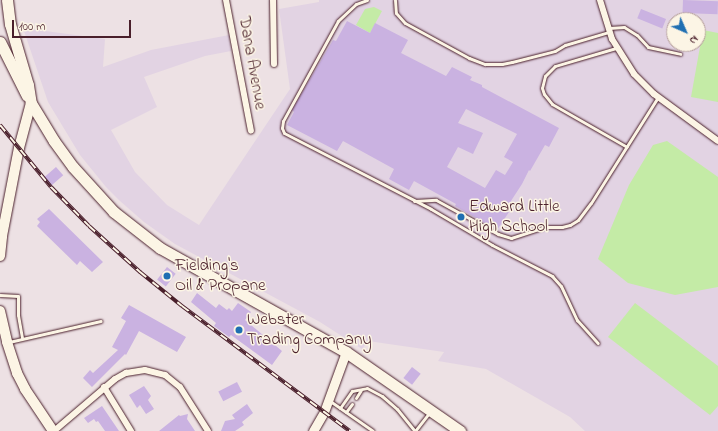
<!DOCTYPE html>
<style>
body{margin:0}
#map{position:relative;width:718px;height:431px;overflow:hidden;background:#ede1e4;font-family:"Indie Flower",sans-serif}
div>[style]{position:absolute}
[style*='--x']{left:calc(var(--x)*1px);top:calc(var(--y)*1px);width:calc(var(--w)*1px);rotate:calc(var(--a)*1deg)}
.built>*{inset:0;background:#e2d3e3}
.green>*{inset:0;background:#c4eba6}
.building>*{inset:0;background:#cab2e1;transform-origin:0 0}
.roads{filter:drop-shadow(0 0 1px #4a1f2b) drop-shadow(0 0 1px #4a1f2b)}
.service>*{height:3px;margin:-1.5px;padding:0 1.5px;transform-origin:1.5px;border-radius:1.5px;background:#fcf5e5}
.minor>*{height:6px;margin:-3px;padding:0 3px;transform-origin:3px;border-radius:3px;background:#fcf5e5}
.secondary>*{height:9px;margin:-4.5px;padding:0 4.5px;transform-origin:4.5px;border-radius:4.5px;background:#fcf5e5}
.primary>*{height:10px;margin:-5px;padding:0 5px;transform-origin:5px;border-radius:5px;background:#fcf5e5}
.trunk>*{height:11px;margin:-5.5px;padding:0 5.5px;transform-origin:5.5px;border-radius:5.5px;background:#fcf5e5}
.rail>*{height:4px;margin-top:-2px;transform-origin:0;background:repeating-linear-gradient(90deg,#fcf5e5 0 8px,#4a1f2b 0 16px);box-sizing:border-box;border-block:1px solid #4a1f2b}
.dots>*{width:11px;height:11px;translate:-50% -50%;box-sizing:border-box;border:2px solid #fcf5e5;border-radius:50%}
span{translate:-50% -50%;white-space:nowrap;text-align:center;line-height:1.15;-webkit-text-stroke:3px #fcf5e5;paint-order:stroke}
.street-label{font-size:17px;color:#4a1f2b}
.poi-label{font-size:17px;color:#4a1f2b}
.left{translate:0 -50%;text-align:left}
.north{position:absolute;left:666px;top:12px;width:40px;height:40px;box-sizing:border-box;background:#fcf5e5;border:1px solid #b59f9b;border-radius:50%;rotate:135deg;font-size:11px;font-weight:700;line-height:16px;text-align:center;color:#4a1f2b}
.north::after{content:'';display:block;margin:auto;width:14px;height:18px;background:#1f6fb2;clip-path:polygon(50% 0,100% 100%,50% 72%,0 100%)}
.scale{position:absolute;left:12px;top:20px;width:119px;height:18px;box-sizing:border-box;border:2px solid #4a1f2b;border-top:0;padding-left:5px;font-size:12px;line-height:14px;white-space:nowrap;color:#4a1f2b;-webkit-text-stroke:3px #fcf5e5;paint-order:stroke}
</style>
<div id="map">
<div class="built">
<i style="clip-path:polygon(evenodd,319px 0,718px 0,718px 431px,585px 431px,570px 417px,486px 369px,438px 361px,444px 352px,368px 341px,362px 349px,320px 322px,175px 244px,144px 222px,120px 201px,106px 187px,80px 155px,48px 102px,23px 28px,105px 39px,103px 67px,151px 50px,229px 35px,231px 51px,205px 56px,144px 77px,157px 107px,111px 130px,135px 172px,167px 205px,199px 225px,290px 89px,279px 9px,319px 2px,319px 0,674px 20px,698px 20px,698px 44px,674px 44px,674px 20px)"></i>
</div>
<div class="green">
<i style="clip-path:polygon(374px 7px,382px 11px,370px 33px,356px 25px,365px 9px)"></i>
<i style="clip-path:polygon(703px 30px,718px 33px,718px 102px,691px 97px)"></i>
<i style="clip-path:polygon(667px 141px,718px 177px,718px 287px,675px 295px,628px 283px,598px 259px,629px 185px,653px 145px)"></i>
<i style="clip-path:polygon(635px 303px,718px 366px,718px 406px,710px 415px,608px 337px)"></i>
</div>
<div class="building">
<i style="left:683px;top:0;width:35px;height:13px;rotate:2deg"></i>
<i style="left:641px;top:9px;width:27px;height:10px;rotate:22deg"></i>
<i style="clip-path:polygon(evenodd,347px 21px,370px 33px,375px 23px,408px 40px,401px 53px,446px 76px,452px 67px,472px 77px,470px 80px,482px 85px,482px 87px,559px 128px,549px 147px,545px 145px,530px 171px,529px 170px,522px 184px,505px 210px,509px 212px,497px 230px,455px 206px,456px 204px,414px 181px,409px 190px,389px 179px,394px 169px,343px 141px,337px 151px,287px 125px,294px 112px,292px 110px,333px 40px,336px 41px,347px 21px,466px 109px,517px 134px,504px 157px,513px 162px,505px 175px,496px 170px,485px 188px,447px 167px,458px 147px,473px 154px,483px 133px,458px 123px,466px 109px)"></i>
<i style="left:56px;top:167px;width:11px;height:16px;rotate:49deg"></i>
<i style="clip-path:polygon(49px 209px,103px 262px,92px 272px,80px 261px,77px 265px,37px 226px,40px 222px,37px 219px)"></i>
<i style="left:167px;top:267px;width:11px;height:16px;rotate:38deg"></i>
<i style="clip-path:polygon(197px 293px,216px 308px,219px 304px,227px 310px,229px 308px,232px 311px,238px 303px,251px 312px,245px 320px,282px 351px,272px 365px,231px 335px,229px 337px,214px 326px,216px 323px,191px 302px)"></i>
<i style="clip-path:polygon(129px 305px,186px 337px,177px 352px,139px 331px,126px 355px,125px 354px,92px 387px,83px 378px,90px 370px,93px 373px,118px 350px,112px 347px,126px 321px,121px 318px)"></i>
<i style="left:412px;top:367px;width:11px;height:14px;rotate:38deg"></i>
<i style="left:237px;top:382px;width:11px;height:21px;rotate:63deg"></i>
<i style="clip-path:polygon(144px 386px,151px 396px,148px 400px,154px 409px,146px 414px,140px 405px,137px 408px,129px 395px)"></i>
<i style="clip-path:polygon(247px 404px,253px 413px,242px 422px,244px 425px,235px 431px,221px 431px,225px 421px,235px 419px,232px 415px)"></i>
<i style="clip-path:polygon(102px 406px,119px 431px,105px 431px,98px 421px,96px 422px,94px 419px,88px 423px,84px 418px)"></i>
<i style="clip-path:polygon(188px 414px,187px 419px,195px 431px,159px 431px,179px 415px,180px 416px)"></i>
</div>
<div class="roads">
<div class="service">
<i style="--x:367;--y:0;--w:12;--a:160"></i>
<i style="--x:356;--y:4;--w:25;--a:137"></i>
<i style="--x:338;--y:21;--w:114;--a:118.8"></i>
<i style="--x:283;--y:121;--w:7;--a:98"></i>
<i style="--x:282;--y:128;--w:5;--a:68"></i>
<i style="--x:284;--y:133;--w:165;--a:27.3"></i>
<i style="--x:431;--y:209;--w:71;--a:30.5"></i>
<i style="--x:492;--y:245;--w:68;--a:27.3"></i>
<i style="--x:552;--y:276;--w:13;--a:48"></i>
<i style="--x:561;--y:286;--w:38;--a:65"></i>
<i style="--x:577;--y:320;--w:31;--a:48"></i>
<i style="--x:395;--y:0;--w:13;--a:86"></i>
<i style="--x:396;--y:13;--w:13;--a:48"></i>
<i style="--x:405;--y:23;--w:73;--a:28.7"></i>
<i style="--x:469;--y:58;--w:17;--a:21"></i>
<i style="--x:485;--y:64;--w:17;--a:0"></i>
<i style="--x:502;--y:64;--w:10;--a:-11"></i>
<i style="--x:512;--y:62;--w:44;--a:-14.3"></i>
<i style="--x:555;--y:51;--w:12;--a:-31"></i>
<i style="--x:565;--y:45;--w:46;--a:-16.5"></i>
<i style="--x:609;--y:28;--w:15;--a:-4"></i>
<i style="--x:624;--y:27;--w:15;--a:32"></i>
<i style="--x:637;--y:35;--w:16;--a:47"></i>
<i style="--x:648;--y:47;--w:33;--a:12"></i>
<i style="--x:616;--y:48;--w:64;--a:163.6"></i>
<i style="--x:555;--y:66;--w:14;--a:135"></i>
<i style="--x:545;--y:76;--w:12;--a:104"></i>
<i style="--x:542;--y:88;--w:6;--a:72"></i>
<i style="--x:544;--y:94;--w:13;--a:51"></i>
<i style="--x:552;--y:104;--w:86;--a:29.8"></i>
<i style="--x:414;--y:201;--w:22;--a:-3"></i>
<i style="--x:436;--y:200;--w:71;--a:28.7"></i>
<i style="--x:498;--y:234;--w:14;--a:17"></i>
<i style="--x:511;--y:238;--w:36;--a:-18"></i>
<i style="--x:545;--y:227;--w:17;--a:0"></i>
<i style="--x:562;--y:227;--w:8;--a:-14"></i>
<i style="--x:570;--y:225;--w:9;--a:-32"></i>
<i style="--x:578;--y:220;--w:21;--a:-53"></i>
<i style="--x:591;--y:203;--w:125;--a:-57.7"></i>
<i style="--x:0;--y:295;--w:18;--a:3"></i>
<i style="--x:18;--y:296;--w:19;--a:90"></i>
<i style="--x:18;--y:315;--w:23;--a:80"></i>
<i style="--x:9;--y:342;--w:94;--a:-12.9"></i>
<i style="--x:356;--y:398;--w:9;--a:-58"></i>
<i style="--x:330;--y:401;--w:52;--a:34.9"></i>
<i style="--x:340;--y:408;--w:21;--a:-55"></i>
<i style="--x:352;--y:391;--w:15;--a:-11"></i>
<i style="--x:367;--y:388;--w:17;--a:28"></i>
<i style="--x:382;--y:396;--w:20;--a:41"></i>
<i style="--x:397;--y:409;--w:28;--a:51"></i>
<i style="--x:346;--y:412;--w:10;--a:-53"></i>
<i style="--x:415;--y:431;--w:23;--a:-52"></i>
</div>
<div class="minor">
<i style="--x:226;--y:0;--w:133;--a:79.2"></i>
<i style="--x:273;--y:0;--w:64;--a:89.1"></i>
<i style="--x:600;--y:0;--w:41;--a:72.9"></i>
<i style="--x:612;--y:39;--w:41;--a:57.8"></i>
<i style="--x:634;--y:74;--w:28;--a:45"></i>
<i style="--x:654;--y:94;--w:79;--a:36.3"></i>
<i style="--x:104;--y:387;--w:52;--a:58.5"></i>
<i style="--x:54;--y:431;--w:80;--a:-40.4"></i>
<i style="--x:115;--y:379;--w:13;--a:-29"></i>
<i style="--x:126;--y:373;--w:19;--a:-9"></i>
<i style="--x:145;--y:370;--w:21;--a:14"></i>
<i style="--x:165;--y:375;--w:19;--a:39"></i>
<i style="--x:180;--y:387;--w:52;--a:57.5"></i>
</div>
<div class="secondary">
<i style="--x:313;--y:431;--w:22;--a:-60"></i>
<i style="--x:324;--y:412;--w:64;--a:-69.9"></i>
</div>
<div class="primary">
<i style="--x:0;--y:256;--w:20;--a:-84"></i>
<i style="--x:2;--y:236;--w:90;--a:-79.1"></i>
<i style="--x:19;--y:148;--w:47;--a:-75.1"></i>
<i style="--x:0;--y:311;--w:32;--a:77"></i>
<i style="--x:7;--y:342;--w:33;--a:72"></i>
<i style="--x:17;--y:373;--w:18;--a:63"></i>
<i style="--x:25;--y:389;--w:50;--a:56.3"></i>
</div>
<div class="trunk">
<i style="--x:7;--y:0;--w:24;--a:83"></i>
<i style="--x:10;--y:24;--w:64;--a:73.6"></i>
<i style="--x:28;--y:85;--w:18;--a:81"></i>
<i style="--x:31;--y:103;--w:44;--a:58.8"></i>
<i style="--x:54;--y:141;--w:32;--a:54"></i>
<i style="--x:73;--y:167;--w:61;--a:47.7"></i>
<i style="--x:114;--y:212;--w:58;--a:38"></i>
<i style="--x:160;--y:248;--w:213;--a:29.2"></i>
<i style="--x:346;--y:352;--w:139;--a:34.7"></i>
<i style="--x:0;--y:42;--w:60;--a:63.4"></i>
</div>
</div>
<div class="rail">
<i style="--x:0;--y:125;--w:80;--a:50.6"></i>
<i style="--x:51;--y:187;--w:54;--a:45.7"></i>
<i style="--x:89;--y:226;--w:69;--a:42"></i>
<i style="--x:140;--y:272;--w:54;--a:39"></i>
<i style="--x:182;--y:306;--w:209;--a:36.7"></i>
</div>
<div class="dots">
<i style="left:461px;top:217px;background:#1f6fb2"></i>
<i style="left:167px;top:276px;background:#1f6fb2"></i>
<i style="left:239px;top:330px;background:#1f6fb2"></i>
</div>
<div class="street-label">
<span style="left:252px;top:63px;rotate:80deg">Dana Avenue</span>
</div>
<div class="poi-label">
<span class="left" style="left:469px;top:217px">Edward Little<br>High School</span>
<span class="left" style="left:175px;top:276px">Fielding's<br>Oil &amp; Propane</span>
<span class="left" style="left:247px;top:330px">Webster<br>Trading Company</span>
</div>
<div class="north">N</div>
<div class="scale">100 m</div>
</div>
